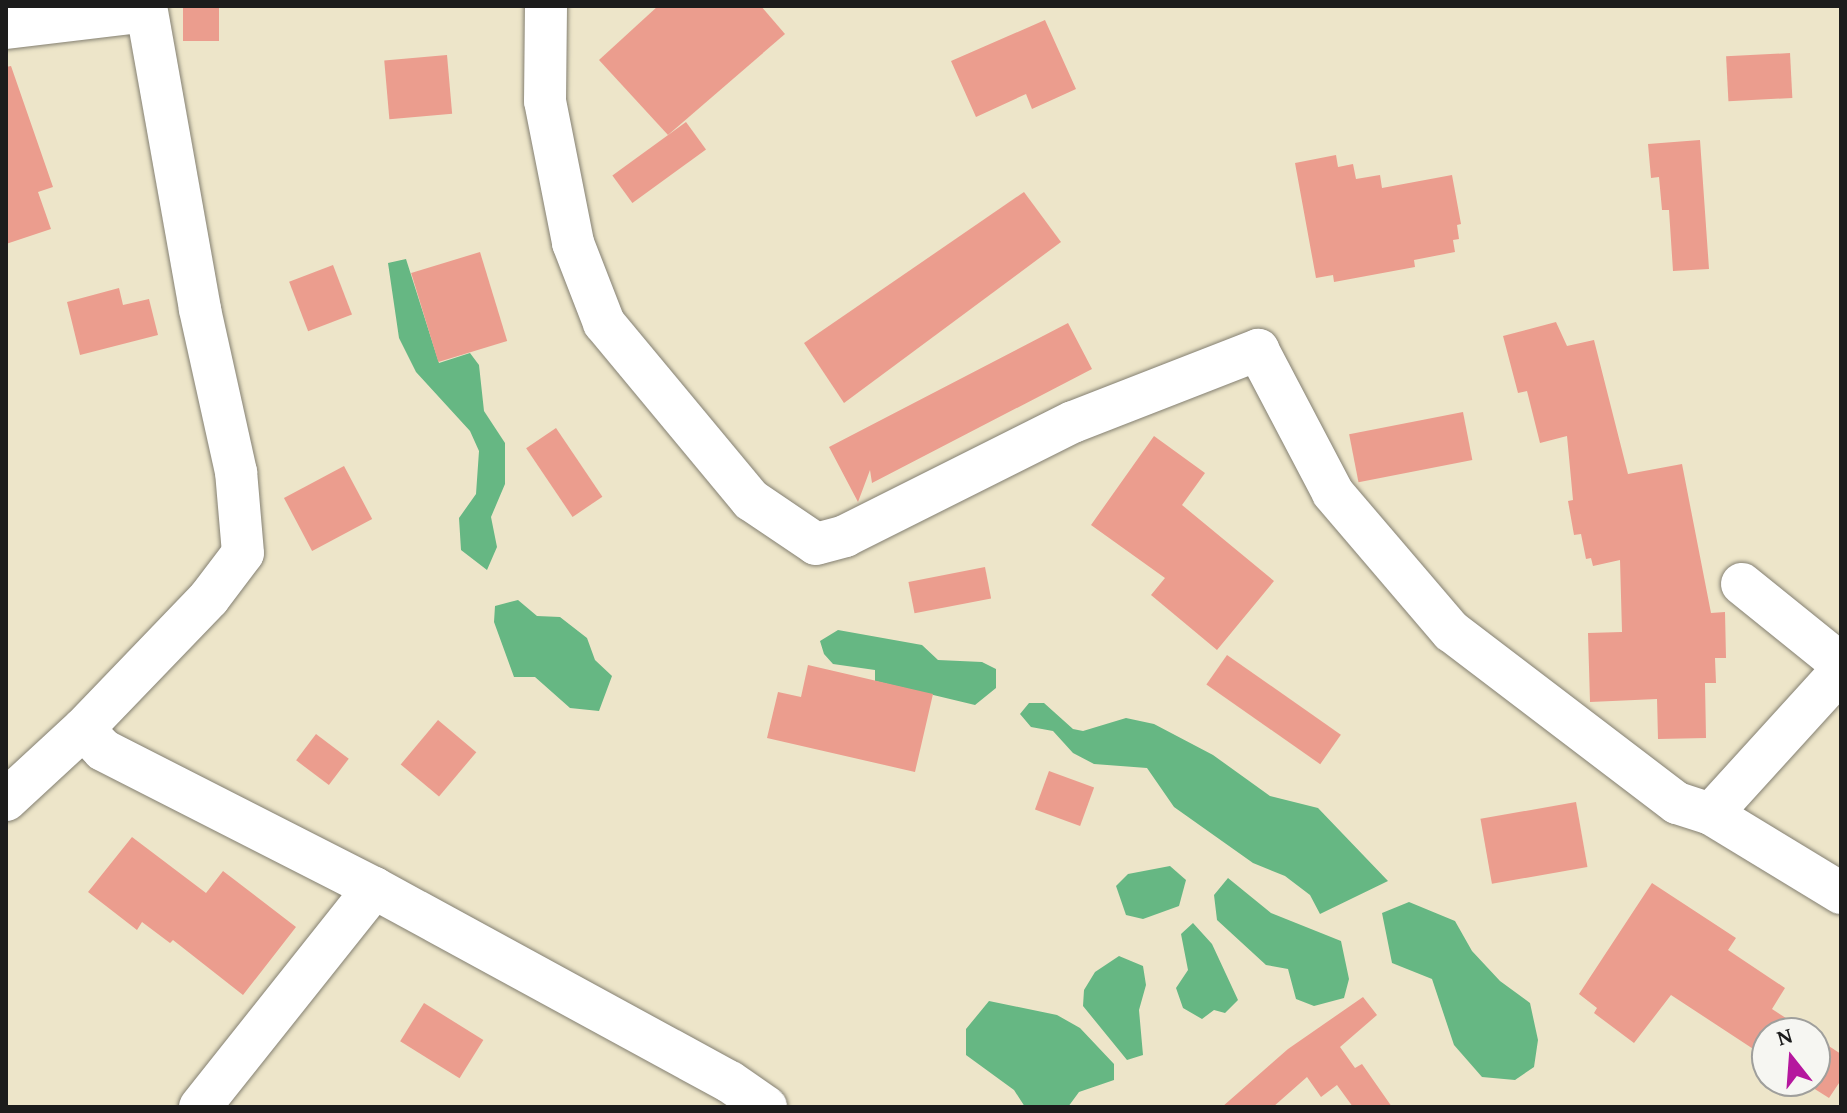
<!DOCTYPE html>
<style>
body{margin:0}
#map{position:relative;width:1847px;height:1113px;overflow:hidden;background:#ede5c9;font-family:"Gentium Book Plus",serif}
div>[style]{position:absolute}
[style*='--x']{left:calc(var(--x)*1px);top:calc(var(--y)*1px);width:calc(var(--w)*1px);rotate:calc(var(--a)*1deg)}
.forest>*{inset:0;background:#66b783}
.building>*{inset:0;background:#eb9d8e;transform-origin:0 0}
.roads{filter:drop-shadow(0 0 2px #848072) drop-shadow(0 0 2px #848072)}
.minor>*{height:42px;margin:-21px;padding:0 21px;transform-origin:21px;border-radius:21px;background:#fff}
span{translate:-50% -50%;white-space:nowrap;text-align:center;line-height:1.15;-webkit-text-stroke:8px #f6f6f2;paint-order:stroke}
.frame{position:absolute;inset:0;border:8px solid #1c1c1c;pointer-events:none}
.north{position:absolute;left:1751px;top:1017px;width:80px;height:80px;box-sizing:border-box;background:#f6f6f2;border:2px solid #9f9f9c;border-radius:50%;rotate:343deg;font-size:22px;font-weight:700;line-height:32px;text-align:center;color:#1c1c1c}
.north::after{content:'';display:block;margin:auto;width:28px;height:36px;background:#b5179e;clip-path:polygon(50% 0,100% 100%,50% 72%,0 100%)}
</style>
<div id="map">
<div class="forest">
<i style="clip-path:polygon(406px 259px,439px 363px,470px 353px,479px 365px,484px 411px,505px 443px,505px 484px,491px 517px,497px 547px,487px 570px,461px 550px,459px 518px,476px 494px,479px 451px,470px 431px,416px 372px,399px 338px,388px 263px)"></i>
<i style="clip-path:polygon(518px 600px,537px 616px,560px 617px,587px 638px,595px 660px,612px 676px,599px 711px,570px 708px,535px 677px,514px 677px,494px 622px,495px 606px)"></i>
<i style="clip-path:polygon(838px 630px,922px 645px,938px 660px,982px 662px,996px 669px,996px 688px,975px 705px,875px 681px,875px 670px,833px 664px,824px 654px,820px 641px)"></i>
<i style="clip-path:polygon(1029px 703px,1044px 703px,1073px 729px,1083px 731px,1126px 718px,1154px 724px,1213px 755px,1270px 796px,1318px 808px,1388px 881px,1320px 914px,1310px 895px,1285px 876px,1253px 863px,1174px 807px,1147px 768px,1094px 764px,1073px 753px,1053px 731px,1031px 727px,1020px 714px)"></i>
<i style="clip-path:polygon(1170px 866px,1186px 880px,1179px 906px,1143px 919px,1126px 915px,1116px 886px,1128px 874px)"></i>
<i style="clip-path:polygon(1228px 878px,1271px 913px,1341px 941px,1349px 979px,1344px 998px,1314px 1006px,1296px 999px,1288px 969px,1266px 965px,1217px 920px,1214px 895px)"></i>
<i style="clip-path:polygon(1409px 902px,1455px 921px,1472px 951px,1500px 981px,1530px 1003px,1538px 1040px,1534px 1067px,1515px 1080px,1482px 1077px,1454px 1045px,1432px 979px,1392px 963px,1382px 913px)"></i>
<i style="clip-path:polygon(1193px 923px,1212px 944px,1238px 1000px,1225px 1013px,1214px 1010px,1202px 1019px,1183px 1008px,1176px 988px,1188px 970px,1181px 934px)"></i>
<i style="clip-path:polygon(1119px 956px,1143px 966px,1146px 985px,1139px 1010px,1143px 1055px,1127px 1060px,1083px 1006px,1084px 990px,1095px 972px)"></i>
<i style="clip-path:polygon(989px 1001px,1057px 1015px,1080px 1028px,1114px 1064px,1114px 1080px,1079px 1092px,1068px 1107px,1025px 1107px,1014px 1090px,966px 1055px,966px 1029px)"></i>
</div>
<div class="building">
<i style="left:183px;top:6px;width:36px;height:35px"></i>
<i style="clip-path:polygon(658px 6px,761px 6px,785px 34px,668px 135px,599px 60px)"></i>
<i style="clip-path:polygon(1045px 20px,1076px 89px,1032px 109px,1026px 94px,976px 117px,951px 61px)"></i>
<i style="left:1790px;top:53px;width:45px;height:64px;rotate:87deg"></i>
<i style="left:447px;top:55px;width:59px;height:63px;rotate:85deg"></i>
<i style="clip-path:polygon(11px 66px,53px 187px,38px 192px,51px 229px,6px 244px,6px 67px)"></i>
<i style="left:686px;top:122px;width:34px;height:91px;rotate:54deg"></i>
<i style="clip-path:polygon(1700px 140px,1709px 269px,1673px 271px,1669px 210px,1662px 210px,1659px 177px,1651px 178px,1648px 144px)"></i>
<i style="clip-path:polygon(1336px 155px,1338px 167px,1353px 164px,1356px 179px,1380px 175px,1382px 188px,1452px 175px,1461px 224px,1457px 225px,1459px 239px,1453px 240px,1455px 252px,1414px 260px,1415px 267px,1334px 282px,1333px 275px,1316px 278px,1295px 163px)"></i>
<i style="clip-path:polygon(1024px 192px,1061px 242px,844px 403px,804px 343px)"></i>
<i style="left:480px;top:252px;width:93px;height:72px;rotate:73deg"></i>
<i style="left:333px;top:265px;width:53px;height:47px;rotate:69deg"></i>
<i style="clip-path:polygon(119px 288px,123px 305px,149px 299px,158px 335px,80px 355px,67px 302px)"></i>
<i style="clip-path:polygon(1556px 322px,1567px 346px,1594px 340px,1628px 474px,1682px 464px,1711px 613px,1725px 612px,1726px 658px,1715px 658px,1716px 683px,1705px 683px,1706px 738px,1658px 739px,1657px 699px,1590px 702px,1588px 633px,1622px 632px,1620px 560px,1593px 566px,1591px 558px,1586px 559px,1581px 534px,1574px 535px,1568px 501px,1573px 500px,1567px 436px,1540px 443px,1527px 391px,1518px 393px,1503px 336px)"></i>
<i style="clip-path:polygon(1068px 323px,1092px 369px,872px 483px,870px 470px,858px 502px,829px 447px)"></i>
<i style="left:1463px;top:412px;width:49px;height:116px;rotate:79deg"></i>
<i style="left:556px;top:428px;width:83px;height:36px;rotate:56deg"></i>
<i style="clip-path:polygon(1154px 436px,1205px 473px,1182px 505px,1274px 581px,1217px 650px,1151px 595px,1165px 578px,1091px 525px)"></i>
<i style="left:344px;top:466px;width:60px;height:68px;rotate:62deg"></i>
<i style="left:985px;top:567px;width:32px;height:78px;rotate:79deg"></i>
<i style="left:1227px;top:655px;width:139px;height:36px;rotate:35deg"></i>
<i style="clip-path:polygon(808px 665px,933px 694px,915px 772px,767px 738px,778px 692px,801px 697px)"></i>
<i style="left:438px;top:720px;width:50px;height:58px;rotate:40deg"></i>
<i style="left:316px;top:734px;width:41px;height:33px;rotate:37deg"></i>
<i style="left:1049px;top:771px;width:48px;height:41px;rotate:20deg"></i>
<i style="left:1576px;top:802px;width:66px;height:97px;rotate:80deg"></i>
<i style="clip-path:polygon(132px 837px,206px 893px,223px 871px,296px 927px,243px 995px,173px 940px,170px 943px,142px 922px,137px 930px,88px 892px)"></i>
<i style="clip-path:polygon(1652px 883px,1736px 938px,1728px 950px,1785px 988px,1772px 1009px,1809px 1033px,1767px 1033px,1767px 1058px,1671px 995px,1634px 1043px,1594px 1013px,1597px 1008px,1579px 994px)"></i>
<i style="clip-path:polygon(1363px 997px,1377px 1015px,1340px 1047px,1355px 1068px,1362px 1064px,1392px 1107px,1353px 1107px,1337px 1085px,1321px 1097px,1307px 1077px,1273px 1107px,1222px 1107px,1288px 1049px)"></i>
<i style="left:424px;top:1003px;width:70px;height:45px;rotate:32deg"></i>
<i style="clip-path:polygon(1815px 1037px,1841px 1054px,1841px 1080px,1829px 1098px,1802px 1081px,1815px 1081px)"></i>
</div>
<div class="roads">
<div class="minor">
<i style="--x:546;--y:6;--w:95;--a:90.6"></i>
<i style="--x:545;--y:101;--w:145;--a:78.8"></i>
<i style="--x:573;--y:243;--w:86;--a:68.8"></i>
<i style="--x:604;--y:323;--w:230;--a:50.3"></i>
<i style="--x:751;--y:500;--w:78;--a:34.1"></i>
<i style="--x:816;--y:544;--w:30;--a:-15"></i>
<i style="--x:845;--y:536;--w:255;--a:-26.6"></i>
<i style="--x:1073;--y:422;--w:199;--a:-21.3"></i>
<i style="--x:1258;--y:350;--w:161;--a:62.3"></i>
<i style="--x:1333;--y:493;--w:182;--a:49.5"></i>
<i style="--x:1451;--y:631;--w:284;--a:37.3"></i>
<i style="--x:1677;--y:803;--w:36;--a:18"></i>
<i style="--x:1711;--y:814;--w:152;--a:31.3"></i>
<i style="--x:6;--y:28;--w:141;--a:-6.9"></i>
<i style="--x:1742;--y:584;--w:127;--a:38.9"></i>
<i style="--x:83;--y:729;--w:29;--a:46"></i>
<i style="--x:103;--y:750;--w:304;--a:27"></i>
<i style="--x:374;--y:888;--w:405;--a:28.6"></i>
<i style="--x:730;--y:1082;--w:44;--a:34.8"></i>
<i style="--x:6;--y:800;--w:105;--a:-42.7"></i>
<i style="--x:83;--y:729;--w:182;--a:-46.1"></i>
<i style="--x:209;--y:598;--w:56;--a:-52.9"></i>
<i style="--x:243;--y:553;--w:81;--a:-94.9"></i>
<i style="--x:236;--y:472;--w:167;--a:-102.5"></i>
<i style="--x:200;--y:309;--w:308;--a:-100.1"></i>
<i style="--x:1711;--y:814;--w:193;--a:-47.7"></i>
<i style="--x:200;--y:1107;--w:280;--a:-51.5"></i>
</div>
</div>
<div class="frame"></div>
<div class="north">N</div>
</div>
